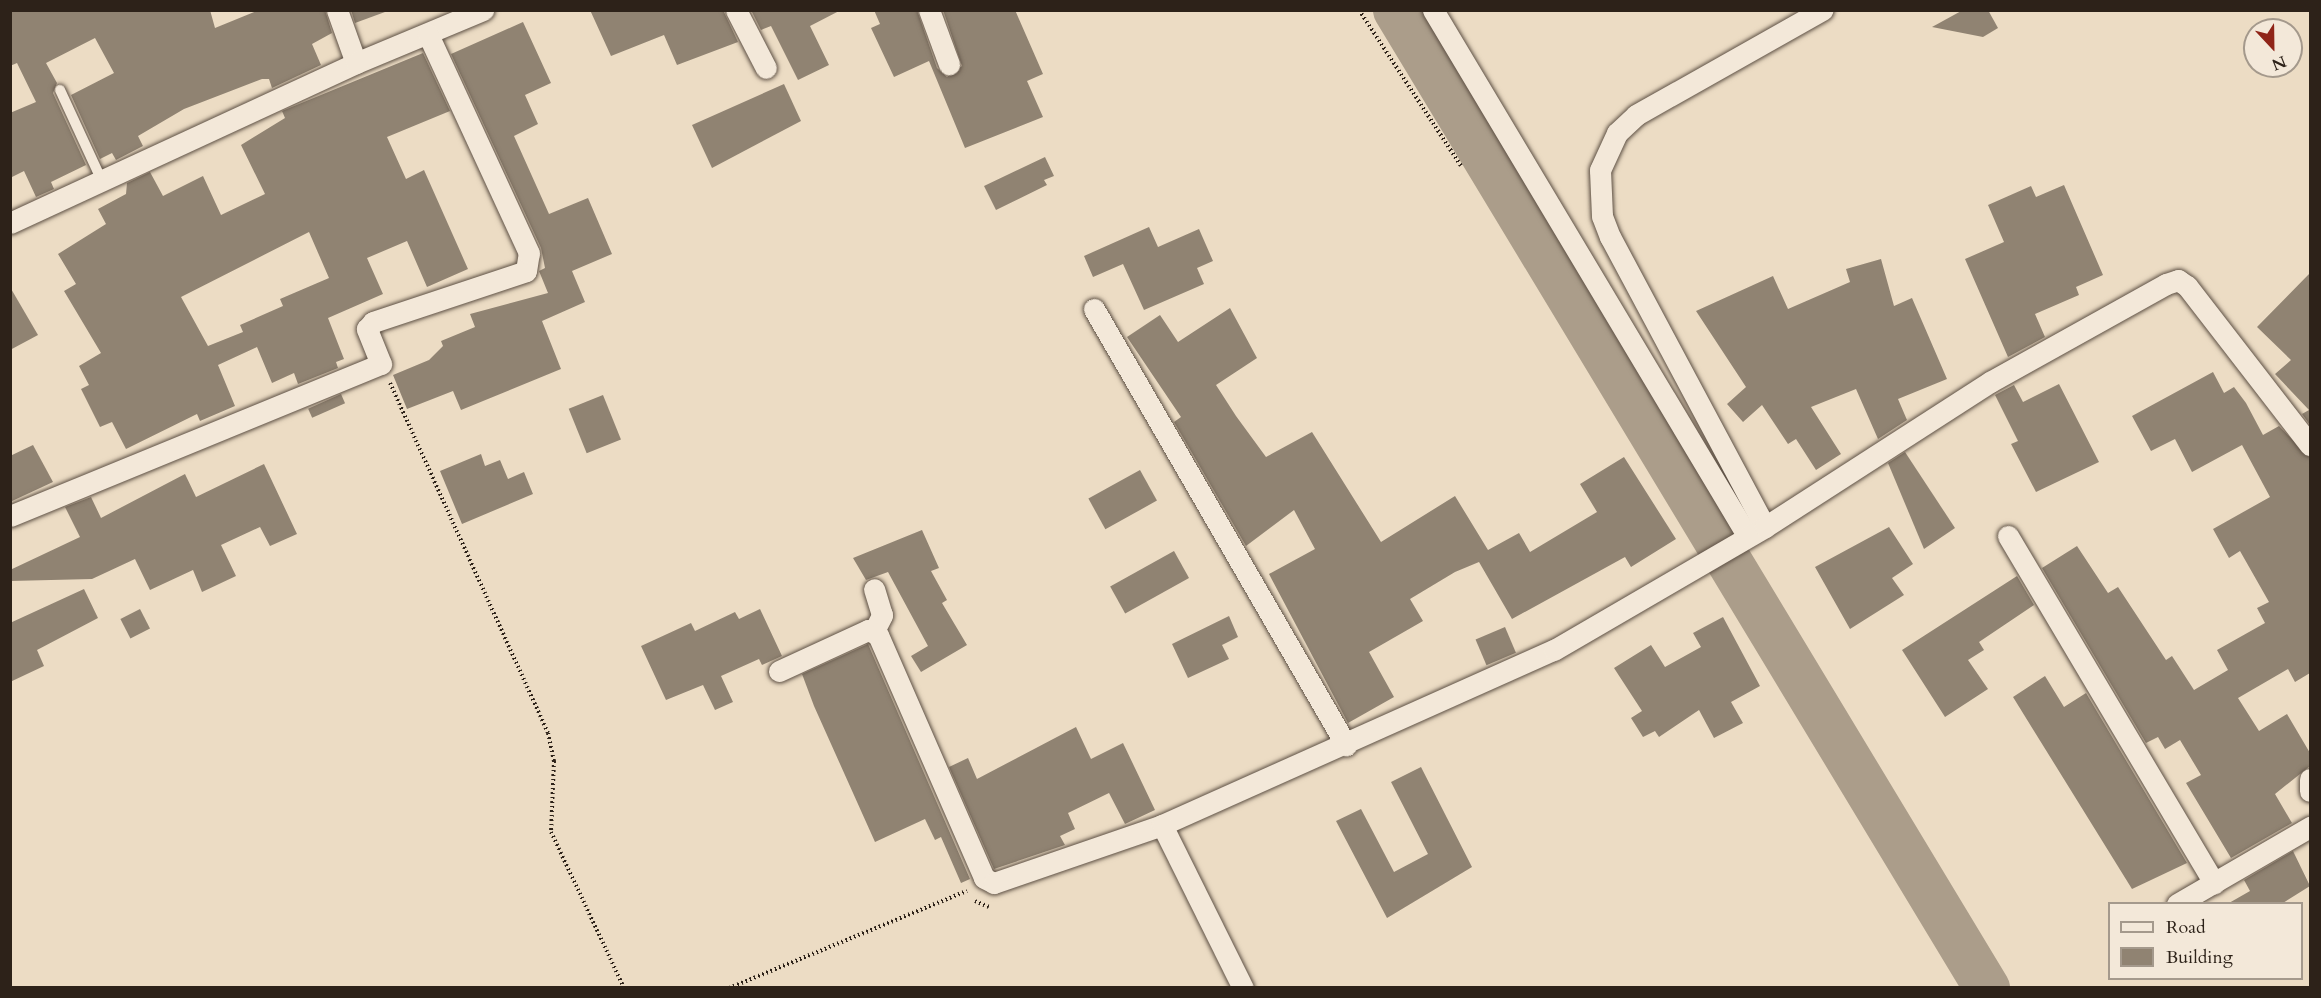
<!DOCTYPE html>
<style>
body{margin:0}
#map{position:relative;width:2321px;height:998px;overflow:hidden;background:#ecdcc4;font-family:Cardo,serif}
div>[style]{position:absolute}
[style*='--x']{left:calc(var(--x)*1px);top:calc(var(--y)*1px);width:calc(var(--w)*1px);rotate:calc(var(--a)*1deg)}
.river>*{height:46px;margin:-23px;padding:0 23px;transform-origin:23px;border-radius:23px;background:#ab9d8a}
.building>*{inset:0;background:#908372;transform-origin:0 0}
.path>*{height:4px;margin-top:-2px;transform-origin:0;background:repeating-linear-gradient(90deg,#2d2219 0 1.5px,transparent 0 4.5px)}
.roads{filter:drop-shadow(0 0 2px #5d5044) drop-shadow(0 0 2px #5d5044)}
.service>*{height:10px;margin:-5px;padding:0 5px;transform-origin:5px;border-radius:5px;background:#f3e8d9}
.minor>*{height:21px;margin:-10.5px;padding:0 10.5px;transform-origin:10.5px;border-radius:10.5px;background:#f3e8d9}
span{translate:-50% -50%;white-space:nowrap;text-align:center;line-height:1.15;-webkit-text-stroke:4.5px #f3e8d9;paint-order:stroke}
.frame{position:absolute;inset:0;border:12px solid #2d2219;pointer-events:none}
.legend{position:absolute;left:2108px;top:902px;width:195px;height:78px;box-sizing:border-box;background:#f3e8d9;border:2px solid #a4998c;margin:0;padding:8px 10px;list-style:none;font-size:18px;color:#2d2219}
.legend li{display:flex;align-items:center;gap:12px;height:30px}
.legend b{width:30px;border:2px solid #a4998c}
.north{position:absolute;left:2243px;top:18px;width:60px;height:60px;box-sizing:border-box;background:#f3e8d9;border:2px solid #a4998c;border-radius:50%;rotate:158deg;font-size:16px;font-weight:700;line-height:24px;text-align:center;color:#2d2219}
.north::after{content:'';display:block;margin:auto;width:21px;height:27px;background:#8f2418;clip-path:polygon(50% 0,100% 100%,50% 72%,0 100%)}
</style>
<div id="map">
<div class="river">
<i style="--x:1396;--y:10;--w:1143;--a:58.86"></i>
</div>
<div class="building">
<i style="clip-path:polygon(10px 10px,210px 10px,215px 28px,259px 10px,325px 10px,332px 33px,312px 44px,321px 65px,272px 88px,269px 79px,262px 79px,184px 109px,138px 136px,143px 146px,116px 160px,112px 153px,100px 159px,71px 95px,114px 73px,95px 38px,46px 63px,57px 83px,53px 93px,86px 165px,51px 182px,54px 189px,36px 197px,24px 171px,10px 178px,10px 113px,36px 102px,17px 63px,10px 66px)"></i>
<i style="clip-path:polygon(351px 10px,384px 10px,385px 12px,355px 23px)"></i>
<i style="clip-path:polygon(590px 10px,723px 10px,738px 42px,677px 65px,664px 35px,611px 56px)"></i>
<i style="clip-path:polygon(751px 10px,841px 10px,810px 26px,829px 65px,798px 80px,771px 26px,761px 30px)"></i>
<i style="clip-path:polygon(874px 10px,917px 10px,937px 68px,947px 77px,962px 66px,943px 10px,1015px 10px,1043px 74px,1027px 81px,1043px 117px,965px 148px,929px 61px,894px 77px,871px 28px,880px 24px)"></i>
<i style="clip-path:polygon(1963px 10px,1988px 10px,1998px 28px,1983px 37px,1932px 27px)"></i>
<i style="clip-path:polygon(523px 22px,551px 83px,525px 95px,538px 124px,514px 136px,549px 214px,588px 198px,612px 254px,572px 271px,585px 302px,542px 321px,561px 369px,461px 410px,453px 391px,407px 409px,393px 375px,429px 360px,443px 346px,441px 341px,475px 327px,470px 314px,548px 293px,539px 271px,545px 268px,541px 248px,451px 54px)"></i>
<i style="clip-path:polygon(evenodd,423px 53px,450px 111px,387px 137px,406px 179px,424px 170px,468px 269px,427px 287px,407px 241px,367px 258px,383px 294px,328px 318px,344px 359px,336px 362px,338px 368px,298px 384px,294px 373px,272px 383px,257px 347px,218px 365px,235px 406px,200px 421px,197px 414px,126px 449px,112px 422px,100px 427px,81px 389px,89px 385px,79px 366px,101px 353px,64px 291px,76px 284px,58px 254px,106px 224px,98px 209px,126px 194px,127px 183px,150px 172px,163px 196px,203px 176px,221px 215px,265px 194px,241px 145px,285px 118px,282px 111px,423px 53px,309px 232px,329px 278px,280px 299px,283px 306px,240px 325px,243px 332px,208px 346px,181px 297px,309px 232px)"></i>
<i style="clip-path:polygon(784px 84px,801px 121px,712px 168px,692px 125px)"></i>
<i style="clip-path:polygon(1045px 157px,1054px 176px,1044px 180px,1047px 185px,996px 210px,984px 186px)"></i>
<i style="clip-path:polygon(2064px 185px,2103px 275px,2076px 287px,2079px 295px,2035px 314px,2045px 337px,2008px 357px,1965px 259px,2004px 242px,1988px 205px,2031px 186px,2036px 197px)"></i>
<i style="clip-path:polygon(1149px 227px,1158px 247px,1199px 229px,1213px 261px,1197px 268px,1204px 284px,1144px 310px,1123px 264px,1093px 277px,1084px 256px)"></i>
<i style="clip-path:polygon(1881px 259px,1894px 306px,1912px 298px,1947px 379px,1898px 399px,1907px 420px,1878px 439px,1856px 389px,1811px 407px,1841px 454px,1816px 470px,1796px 439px,1788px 444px,1762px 405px,1743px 422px,1727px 404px,1746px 387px,1696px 311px,1773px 276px,1788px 309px,1850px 282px,1846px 269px)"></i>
<i style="clip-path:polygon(2310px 273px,2310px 425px,2302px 414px,2309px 410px,2275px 374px,2291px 360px,2257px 327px)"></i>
<i style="clip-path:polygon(10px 287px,38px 335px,10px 350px)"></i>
<i style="clip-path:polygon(1230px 308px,1257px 358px,1216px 385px,1236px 416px,1266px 457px,1312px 432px,1381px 542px,1455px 496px,1488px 550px,1519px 533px,1530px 552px,1597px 512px,1580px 484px,1624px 457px,1676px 539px,1631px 567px,1625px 557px,1512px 619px,1479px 562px,1455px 572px,1410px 599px,1423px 621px,1369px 652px,1394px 697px,1348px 723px,1269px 574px,1315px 549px,1294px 510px,1246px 546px,1174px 422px,1181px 417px,1127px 337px,1160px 315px,1178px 342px)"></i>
<i style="clip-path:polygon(2213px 372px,2224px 393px,2234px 387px,2246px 403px,2263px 435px,2279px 426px,2310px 458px,2310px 673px,2295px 682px,2288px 669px,2238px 698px,2259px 731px,2287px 714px,2310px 753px,2310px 766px,2275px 794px,2292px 823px,2231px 858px,2186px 783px,2201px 775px,2180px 740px,2165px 749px,2158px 737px,2146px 743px,2042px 568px,2077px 546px,2108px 593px,2118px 587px,2166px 660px,2172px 656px,2194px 690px,2228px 670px,2217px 650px,2265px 623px,2257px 608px,2269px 602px,2240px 551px,2229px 558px,2213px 529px,2270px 497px,2242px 445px,2192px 472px,2175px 439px,2151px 451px,2132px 416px)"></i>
<i style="clip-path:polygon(2059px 384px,2099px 462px,2036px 492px,2011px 444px,2018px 441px,1995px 395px,2014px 385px,2023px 402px)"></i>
<i style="left:341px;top:394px;width:10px;height:36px;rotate:66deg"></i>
<i style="left:603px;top:395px;width:48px;height:37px;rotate:68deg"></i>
<i style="clip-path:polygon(33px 445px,53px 482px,10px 502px,10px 456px)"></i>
<i style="clip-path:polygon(1905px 452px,1955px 528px,1924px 549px,1888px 463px)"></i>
<i style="clip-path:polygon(481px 454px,485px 466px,500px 460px,508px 479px,524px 472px,533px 494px,462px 524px,440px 471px)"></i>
<i style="clip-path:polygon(264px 464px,297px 534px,270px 546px,260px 527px,221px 545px,236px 576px,202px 592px,193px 570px,150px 590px,135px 559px,92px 579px,10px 581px,10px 570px,80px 537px,65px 507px,91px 497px,101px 518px,185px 474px,196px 497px)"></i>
<i style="left:1140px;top:470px;width:35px;height:59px;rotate:61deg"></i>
<i style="clip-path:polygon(1889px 527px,1913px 564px,1892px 578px,1904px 595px,1850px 629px,1815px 567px)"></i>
<i style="clip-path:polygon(922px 530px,939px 568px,931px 571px,947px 600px,942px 603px,967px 645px,921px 672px,911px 656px,928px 646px,888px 572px,866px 580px,853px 558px)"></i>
<i style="left:1174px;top:551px;width:31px;height:73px;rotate:61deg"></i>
<i style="clip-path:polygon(2017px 576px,2034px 605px,1979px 642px,1984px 650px,1968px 660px,1988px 689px,1945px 717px,1902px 650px)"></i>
<i style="clip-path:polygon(84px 589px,98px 618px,37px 650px,44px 666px,10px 682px,10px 623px)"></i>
<i style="left:140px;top:609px;width:22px;height:22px;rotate:63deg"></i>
<i style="clip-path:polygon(760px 609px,782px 656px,762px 665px,759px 659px,721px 676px,733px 702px,715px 710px,703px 685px,666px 700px,641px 646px,691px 623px,695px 631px,735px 612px,739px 619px)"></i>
<i style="clip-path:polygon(1229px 616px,1238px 637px,1222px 645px,1229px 659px,1188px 678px,1172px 644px)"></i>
<i style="clip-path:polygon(1723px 617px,1760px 686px,1731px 702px,1743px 723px,1714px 738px,1699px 710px,1659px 737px,1655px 731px,1643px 737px,1631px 718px,1642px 711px,1614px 668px,1651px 645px,1665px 667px,1701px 647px,1693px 633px)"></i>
<i style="left:1505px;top:627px;width:28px;height:32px;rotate:67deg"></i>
<i style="clip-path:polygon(868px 644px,970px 879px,961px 883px,941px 837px,935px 840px,925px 819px,875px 842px,814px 706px,802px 674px)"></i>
<i style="clip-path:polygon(2045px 676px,2064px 707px,2086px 693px,2187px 863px,2132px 889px,2013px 697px)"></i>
<i style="clip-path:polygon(1076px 727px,1091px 759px,1123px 743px,1155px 810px,1125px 824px,1109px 793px,1068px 813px,1075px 829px,1060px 836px,1065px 845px,994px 869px,949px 767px,968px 758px,977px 779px)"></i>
<i style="clip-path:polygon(1421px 767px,1472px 867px,1387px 918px,1336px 821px,1361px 809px,1394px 872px,1428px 854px,1391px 782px)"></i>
<i style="clip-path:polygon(2293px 851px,2310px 886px,2283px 903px,2229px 903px,2250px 891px,2244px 880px)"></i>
</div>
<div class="path">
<i style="--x:1359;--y:10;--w:186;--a:56.8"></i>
<i style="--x:390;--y:383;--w:384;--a:65.7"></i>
<i style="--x:548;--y:733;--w:29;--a:78"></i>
<i style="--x:554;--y:761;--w:71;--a:92.4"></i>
<i style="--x:551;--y:832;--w:172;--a:64.9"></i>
<i style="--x:975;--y:901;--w:15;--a:23"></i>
<i style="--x:729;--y:988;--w:257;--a:-22.2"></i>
</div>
<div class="roads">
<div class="service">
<i style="--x:60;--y:90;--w:100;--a:65.2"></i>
</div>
<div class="minor">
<i style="--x:337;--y:10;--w:56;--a:70.3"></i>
<i style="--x:736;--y:10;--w:65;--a:62.7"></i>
<i style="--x:929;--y:10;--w:58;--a:69.7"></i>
<i style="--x:1433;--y:10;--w:612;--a:59.12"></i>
<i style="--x:10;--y:223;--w:381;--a:-24.8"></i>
<i style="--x:356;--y:63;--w:138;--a:-22.7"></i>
<i style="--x:1094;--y:309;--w:504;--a:59.97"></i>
<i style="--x:10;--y:516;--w:401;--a:-22.3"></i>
<i style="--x:381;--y:364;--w:38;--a:-112"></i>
<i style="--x:367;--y:329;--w:9;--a:-49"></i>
<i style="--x:373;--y:322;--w:161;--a:-18.4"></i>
<i style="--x:526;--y:271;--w:18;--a:-81"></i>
<i style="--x:529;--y:253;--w:241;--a:-114.8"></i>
<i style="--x:1765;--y:527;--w:329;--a:-118.1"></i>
<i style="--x:1610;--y:237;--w:22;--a:-111"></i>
<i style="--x:1602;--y:216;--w:46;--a:-92.5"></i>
<i style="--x:1600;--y:170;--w:41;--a:-65.3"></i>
<i style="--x:1617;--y:133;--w:26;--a:-43"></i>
<i style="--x:1636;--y:115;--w:214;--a:-29.4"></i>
<i style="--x:2008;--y:536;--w:404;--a:59.3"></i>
<i style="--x:874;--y:631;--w:18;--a:-63"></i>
<i style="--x:882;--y:615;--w:27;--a:-107"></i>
<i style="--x:779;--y:671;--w:98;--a:-24.7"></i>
<i style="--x:868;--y:630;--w:11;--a:27"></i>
<i style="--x:878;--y:635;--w:265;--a:66.4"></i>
<i style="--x:984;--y:878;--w:11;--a:27"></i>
<i style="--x:994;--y:883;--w:178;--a:-19"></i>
<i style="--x:1162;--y:825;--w:429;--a:-24.1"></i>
<i style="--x:1554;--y:650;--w:244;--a:-30.2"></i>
<i style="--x:1765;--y:527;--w:268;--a:-32.8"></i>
<i style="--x:1990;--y:382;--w:201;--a:-29.1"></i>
<i style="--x:2166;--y:284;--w:13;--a:-18"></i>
<i style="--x:2178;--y:280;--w:11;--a:34"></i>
<i style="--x:2187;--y:286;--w:201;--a:52.3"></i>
<i style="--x:2310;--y:779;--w:12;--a:90"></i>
<i style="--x:1162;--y:825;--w:182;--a:63.6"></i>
<i style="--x:2177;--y:904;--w:154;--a:-30.1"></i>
</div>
</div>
<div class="frame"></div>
<ul class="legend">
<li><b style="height:8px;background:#f3e8d9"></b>Road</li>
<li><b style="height:16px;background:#908372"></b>Building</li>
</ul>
<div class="north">N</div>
</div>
